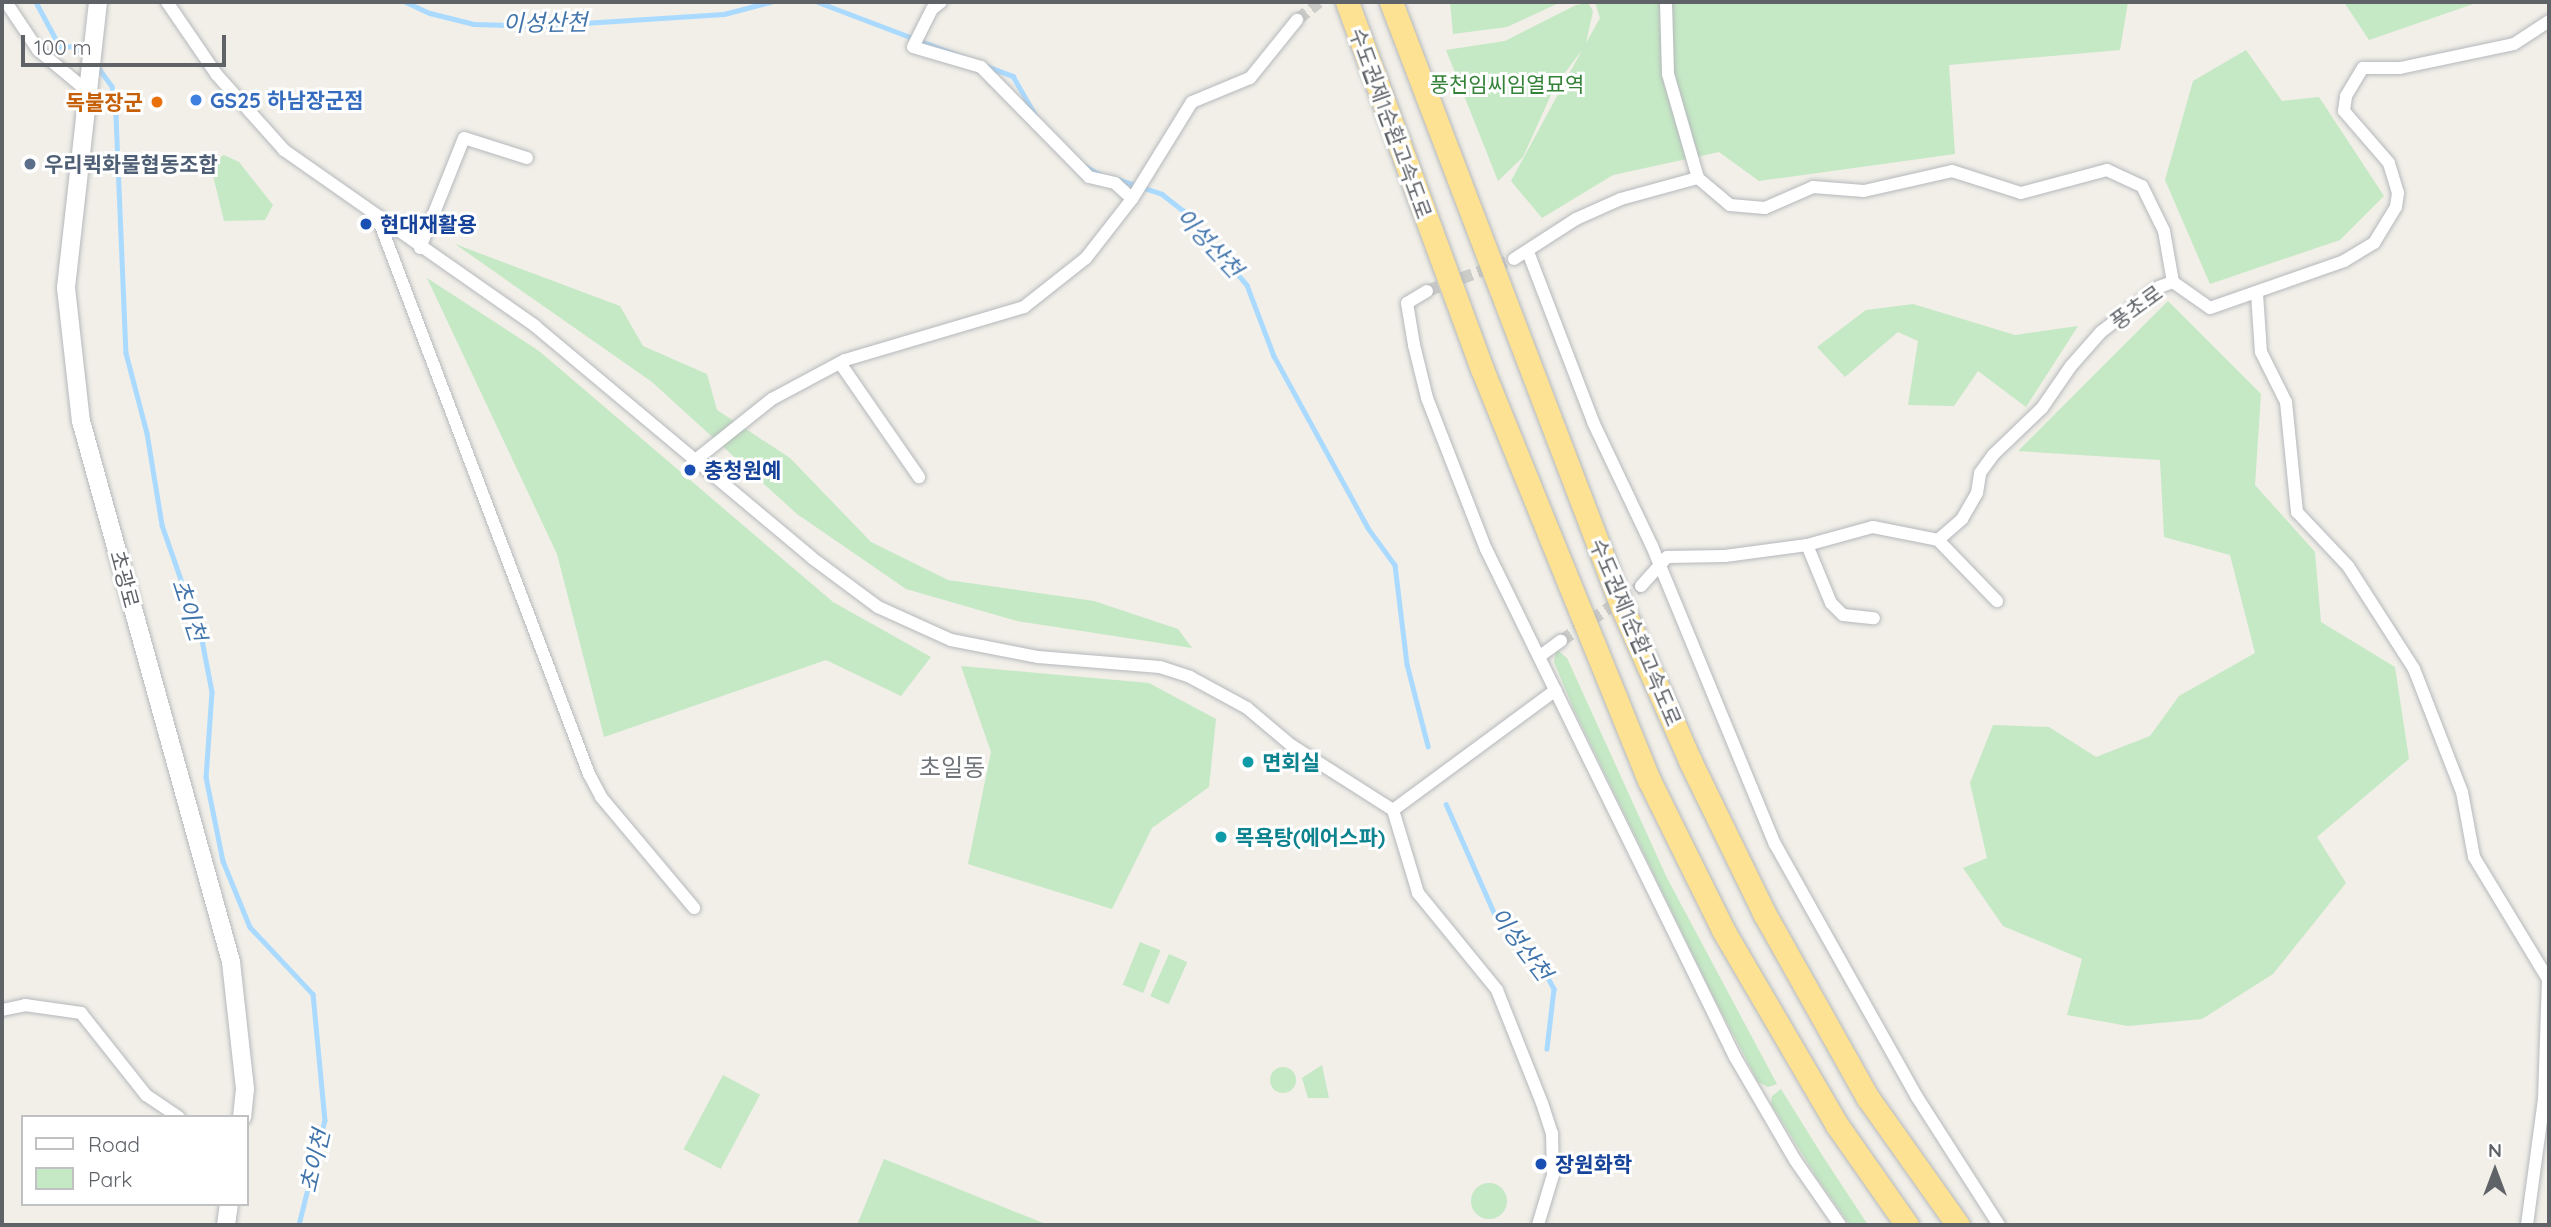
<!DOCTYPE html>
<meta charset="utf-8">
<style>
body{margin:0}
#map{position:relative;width:2551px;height:1227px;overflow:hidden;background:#f1efe8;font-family:Quicksand,"Noto Sans KR",sans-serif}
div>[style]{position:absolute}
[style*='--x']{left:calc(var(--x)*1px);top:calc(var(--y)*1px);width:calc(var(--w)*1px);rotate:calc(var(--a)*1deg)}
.green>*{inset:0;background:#c5e8c5;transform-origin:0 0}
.round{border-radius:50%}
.stream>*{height:4.5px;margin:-2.25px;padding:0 2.25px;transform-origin:2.25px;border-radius:2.25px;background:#aadaff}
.street-tunnel>*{height:12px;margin-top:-6px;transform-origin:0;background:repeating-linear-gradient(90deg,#ccccc8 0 12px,transparent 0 18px)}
.roads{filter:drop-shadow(0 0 2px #b5b8bc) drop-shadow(0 0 2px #b5b8bc)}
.street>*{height:12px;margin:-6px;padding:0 6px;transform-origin:6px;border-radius:6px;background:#fff}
.secondary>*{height:18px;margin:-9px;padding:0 9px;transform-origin:9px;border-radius:9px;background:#fff}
.highway>*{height:23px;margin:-11.5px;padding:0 11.5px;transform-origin:11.5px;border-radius:11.5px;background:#fde293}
.dots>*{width:19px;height:19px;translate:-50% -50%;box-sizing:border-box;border:4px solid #fff;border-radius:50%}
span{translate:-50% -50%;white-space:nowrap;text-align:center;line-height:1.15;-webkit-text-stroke:6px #fff;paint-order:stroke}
.park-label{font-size:21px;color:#348238}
.shop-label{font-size:21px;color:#366cbe;font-weight:700}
.left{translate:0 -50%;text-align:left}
.food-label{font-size:21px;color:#c56008;font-weight:700}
.right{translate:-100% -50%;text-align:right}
.street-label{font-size:21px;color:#5f6368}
.service-label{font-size:21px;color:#4e5e75;font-weight:700}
.transit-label{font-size:21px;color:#164399;font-weight:700}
.culture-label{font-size:21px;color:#0d838f;font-weight:700}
.water-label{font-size:23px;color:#4174aa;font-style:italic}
.quarter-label{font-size:24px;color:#70757a}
.frame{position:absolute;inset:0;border:4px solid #5f6368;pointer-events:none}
.legend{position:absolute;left:21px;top:1115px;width:228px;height:91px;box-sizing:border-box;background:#fff;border:2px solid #bfc1c3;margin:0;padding:9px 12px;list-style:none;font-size:21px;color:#5f6368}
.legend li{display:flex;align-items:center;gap:14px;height:35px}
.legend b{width:35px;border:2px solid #bfc1c3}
.north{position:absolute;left:2460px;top:1136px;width:70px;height:70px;-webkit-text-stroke:5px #fff;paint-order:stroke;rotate:0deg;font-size:19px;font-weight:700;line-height:28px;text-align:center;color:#5f6368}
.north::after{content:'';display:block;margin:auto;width:24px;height:32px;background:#5f6368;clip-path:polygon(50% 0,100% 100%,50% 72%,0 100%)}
.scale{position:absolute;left:21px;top:35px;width:205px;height:32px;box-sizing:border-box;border:4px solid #5f6368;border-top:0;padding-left:9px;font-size:21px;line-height:24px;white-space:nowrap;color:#5f6368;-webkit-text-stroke:5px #fff;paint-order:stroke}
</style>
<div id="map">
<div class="green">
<i style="clip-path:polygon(1450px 2px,1561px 2px,1507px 27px,1453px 34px)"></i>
<i style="clip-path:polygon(1595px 2px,2128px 2px,2120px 50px,1949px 65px,1955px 154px,1759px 181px,1719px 152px,1613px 175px,1542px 218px,1511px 181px,1582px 50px,1555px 86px,1523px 157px,1498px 181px,1446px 50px,1505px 41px,1576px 5px,1588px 3px,1593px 11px,1586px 43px,1600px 18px)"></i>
<i style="clip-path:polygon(2344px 2px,2479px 2px,2369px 40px)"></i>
<i style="clip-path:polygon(2246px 50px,2282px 101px,2319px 97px,2384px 196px,2340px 240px,2210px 284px,2165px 180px,2193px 81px)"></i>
<i style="clip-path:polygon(224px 155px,239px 162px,273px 205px,265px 220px,224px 221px,210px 163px)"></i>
<i style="clip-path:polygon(455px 244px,620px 306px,643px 346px,707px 374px,717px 410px,790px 458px,871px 542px,948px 580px,1094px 601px,1178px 629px,1192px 648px,1017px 621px,906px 589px,797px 514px,652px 382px)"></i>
<i style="clip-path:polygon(427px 278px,539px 351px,833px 602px,931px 657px,901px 696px,826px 660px,604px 737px,557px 554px)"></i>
<i style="clip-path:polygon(2168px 301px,2261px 394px,2255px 485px,2315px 552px,2321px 622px,2395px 667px,2409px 759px,2317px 837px,2346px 883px,2273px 974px,2202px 1019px,2128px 1026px,2067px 1015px,2082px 959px,2003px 926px,1963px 868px,1987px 858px,1970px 783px,1993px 725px,2049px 727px,2096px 757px,2150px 736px,2179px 696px,2255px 653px,2230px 555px,2164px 537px,2160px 460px,2018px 451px)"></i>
<i style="clip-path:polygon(1913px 304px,2015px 335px,2078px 326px,2026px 407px,1978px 371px,1954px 406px,1908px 405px,1918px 341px,1898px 332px,1845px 377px,1817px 347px,1866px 310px)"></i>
<i style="clip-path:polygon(1556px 649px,1567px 658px,1667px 878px,1777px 1084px,1768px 1087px,1758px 1082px,1711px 992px,1574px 710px,1554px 662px)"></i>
<i style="clip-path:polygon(961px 666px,1149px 683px,1216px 719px,1209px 787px,1152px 828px,1112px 909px,968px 864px,991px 752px)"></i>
<i style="left:1140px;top:942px;width:22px;height:46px;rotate:22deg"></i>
<i style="left:1169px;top:954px;width:20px;height:46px;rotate:24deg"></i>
<i style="clip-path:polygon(1322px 1065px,1329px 1098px,1308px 1098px,1302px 1078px)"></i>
<i class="round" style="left:1270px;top:1067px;width:26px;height:26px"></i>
<i style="left:723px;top:1075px;width:42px;height:84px;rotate:28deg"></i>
<i style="clip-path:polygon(1781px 1089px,1822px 1155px,1868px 1225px,1850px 1225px,1817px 1178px,1771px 1104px,1772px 1096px)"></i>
<i style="clip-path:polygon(884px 1159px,1048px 1225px,857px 1225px)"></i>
<i class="round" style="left:1471px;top:1183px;width:36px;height:36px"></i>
</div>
<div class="stream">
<i style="--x:36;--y:2;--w:51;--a:61.9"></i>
<i style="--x:60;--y:47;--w:15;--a:-4"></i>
<i style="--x:75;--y:46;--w:14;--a:39"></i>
<i style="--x:406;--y:2;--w:26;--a:25"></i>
<i style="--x:430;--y:13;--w:45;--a:14"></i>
<i style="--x:474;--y:24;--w:63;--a:1.8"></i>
<i style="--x:537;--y:26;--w:187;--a:-3.7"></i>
<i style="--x:724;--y:14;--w:48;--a:-14.6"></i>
<i style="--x:818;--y:2;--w:209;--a:20.8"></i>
<i style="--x:1013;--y:76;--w:48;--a:60.3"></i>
<i style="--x:95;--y:63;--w:29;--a:54"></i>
<i style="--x:112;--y:86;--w:30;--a:82"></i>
<i style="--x:116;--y:116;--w:237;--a:87.6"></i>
<i style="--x:126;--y:353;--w:83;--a:75.3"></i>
<i style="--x:147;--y:433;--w:93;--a:80.7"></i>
<i style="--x:162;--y:525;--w:122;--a:70.8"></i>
<i style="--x:202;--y:640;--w:53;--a:79.1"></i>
<i style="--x:212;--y:692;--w:85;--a:94"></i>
<i style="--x:206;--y:777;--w:86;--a:78.6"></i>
<i style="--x:223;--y:861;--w:71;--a:67.8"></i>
<i style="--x:250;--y:927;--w:92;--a:46.8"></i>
<i style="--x:313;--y:994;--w:127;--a:84.6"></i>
<i style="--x:325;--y:1120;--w:108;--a:103.9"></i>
<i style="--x:1085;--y:166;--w:20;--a:30"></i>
<i style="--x:1117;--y:179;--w:47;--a:18.4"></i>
<i style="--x:1162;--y:194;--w:28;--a:38"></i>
<i style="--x:1184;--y:211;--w:97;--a:49.6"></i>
<i style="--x:1247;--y:285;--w:76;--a:69.2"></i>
<i style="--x:1274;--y:356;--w:196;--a:61.3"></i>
<i style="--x:1368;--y:528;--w:46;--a:53.9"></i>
<i style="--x:1395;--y:565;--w:100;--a:83.1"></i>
<i style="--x:1407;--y:664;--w:85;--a:75.6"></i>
<i style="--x:1446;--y:804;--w:124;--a:66.1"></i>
<i style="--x:1496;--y:917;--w:68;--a:47.4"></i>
<i style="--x:1542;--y:967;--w:25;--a:61"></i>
<i style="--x:1554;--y:989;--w:60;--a:96.7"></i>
</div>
<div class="street-tunnel">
<i style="--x:1297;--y:20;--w:28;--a:-39"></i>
<i style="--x:1427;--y:291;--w:93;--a:-20.2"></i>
<i style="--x:1561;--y:641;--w:97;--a:-34.5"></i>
</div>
<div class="roads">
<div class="street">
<i style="--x:6;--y:2;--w:58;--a:56.3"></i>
<i style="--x:38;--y:50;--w:62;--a:39.8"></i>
<i style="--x:167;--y:2;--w:88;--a:55.6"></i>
<i style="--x:217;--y:75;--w:101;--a:48.2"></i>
<i style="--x:284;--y:150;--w:307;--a:35"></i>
<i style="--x:535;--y:326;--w:361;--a:39.9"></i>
<i style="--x:812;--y:558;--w:82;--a:36.6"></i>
<i style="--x:878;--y:607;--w:80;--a:24.3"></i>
<i style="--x:951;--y:640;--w:89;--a:11.1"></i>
<i style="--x:1038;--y:657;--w:122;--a:4.7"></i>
<i style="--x:1160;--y:667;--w:32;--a:18"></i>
<i style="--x:1190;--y:677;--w:65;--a:28.5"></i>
<i style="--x:1247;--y:708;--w:57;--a:40.1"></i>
<i style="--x:1291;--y:745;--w:121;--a:32.5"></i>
<i style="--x:1393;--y:810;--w:87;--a:73.2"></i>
<i style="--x:1418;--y:893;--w:125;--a:50.8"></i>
<i style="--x:1497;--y:990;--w:122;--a:68.3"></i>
<i style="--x:1542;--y:1103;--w:32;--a:72"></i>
<i style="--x:1552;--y:1133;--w:42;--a:88.6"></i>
<i style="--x:1553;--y:1175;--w:52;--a:106.7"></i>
<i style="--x:941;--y:2;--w:11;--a:142"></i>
<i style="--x:932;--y:9;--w:42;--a:116.6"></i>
<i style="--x:913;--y:47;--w:71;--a:16.4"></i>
<i style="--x:981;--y:67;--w:154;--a:45.5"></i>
<i style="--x:1089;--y:177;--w:27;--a:13"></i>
<i style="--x:1115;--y:183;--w:23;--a:43"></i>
<i style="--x:1666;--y:2;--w:72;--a:88.4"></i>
<i style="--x:1668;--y:74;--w:108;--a:73.9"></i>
<i style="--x:1698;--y:178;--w:42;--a:40.2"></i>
<i style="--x:1730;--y:205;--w:35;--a:5"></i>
<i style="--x:1765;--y:208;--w:52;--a:-23.6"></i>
<i style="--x:1813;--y:187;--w:51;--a:4.5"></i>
<i style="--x:1864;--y:191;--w:90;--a:-12.8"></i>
<i style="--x:1952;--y:171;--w:72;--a:17.7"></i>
<i style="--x:2021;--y:193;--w:89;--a:-15"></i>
<i style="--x:2107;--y:170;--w:38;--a:25"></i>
<i style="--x:2142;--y:186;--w:50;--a:63.9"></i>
<i style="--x:2164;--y:231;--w:52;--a:80"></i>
<i style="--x:379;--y:221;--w:592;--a:69.21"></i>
<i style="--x:589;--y:774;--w:26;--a:62"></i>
<i style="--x:601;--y:797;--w:145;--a:50"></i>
<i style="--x:420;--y:248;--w:118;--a:-68.2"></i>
<i style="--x:464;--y:138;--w:66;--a:17.6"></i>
<i style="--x:1528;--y:252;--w:184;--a:69"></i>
<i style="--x:1594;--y:424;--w:135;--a:64.6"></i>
<i style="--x:1652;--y:546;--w:322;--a:67.6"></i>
<i style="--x:1775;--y:844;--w:290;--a:60.7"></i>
<i style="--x:1917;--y:1097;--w:152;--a:57.4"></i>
<i style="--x:1514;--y:259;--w:74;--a:-32.8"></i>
<i style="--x:1576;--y:219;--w:49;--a:-24"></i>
<i style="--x:1621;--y:199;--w:80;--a:-15.3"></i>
<i style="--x:1427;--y:291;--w:23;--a:149"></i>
<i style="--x:1407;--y:303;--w:43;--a:80.5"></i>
<i style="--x:1414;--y:345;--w:55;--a:76.2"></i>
<i style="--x:1427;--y:398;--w:162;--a:68.7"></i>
<i style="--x:1486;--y:549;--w:566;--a:63.89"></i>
<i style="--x:1735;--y:1057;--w:119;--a:59.8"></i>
<i style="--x:1795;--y:1160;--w:79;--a:55.3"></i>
<i style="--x:2257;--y:294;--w:58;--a:86.1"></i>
<i style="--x:2261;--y:352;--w:56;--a:63.4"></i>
<i style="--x:2286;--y:402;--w:111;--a:84.3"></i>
<i style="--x:2297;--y:512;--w:74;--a:46.6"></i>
<i style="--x:2348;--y:566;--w:122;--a:57.3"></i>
<i style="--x:2414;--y:669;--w:132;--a:68.7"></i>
<i style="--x:2462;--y:792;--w:66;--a:79.5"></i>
<i style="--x:2474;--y:857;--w:143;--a:58.8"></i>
<i style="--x:2548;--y:979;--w:120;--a:91.9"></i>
<i style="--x:2544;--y:1099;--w:127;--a:97.7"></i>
<i style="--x:840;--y:363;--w:139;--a:55.3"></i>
<i style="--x:698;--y:458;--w:95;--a:-38.6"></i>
<i style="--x:772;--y:399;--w:83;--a:-28.1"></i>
<i style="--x:845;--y:360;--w:187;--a:-16.5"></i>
<i style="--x:1024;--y:307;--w:79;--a:-38.3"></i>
<i style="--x:1086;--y:258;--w:75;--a:-52.1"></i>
<i style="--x:1132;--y:199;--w:114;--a:-58.3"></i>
<i style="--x:1192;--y:102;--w:63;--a:-22.5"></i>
<i style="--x:1250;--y:78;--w:75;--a:-51"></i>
<i style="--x:1938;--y:540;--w:85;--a:46"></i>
<i style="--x:1807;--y:545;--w:63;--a:67.5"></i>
<i style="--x:1831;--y:603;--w:17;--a:45"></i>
<i style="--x:1843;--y:615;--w:31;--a:6"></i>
<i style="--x:1641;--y:586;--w:39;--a:-48"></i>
<i style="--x:1667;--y:557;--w:58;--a:-1"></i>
<i style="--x:1725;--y:556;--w:83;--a:-7.6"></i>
<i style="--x:1807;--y:545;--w:68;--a:-15.3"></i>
<i style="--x:1873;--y:527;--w:66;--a:11.3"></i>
<i style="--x:1938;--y:540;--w:32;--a:-41"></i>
<i style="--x:1962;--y:519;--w:30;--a:-60"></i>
<i style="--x:1977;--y:493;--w:20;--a:-81"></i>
<i style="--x:1980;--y:473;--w:22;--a:-54"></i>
<i style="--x:1993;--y:455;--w:68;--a:-43.8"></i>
<i style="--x:2042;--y:408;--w:51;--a:-55.4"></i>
<i style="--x:2071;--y:366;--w:45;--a:-48.6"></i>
<i style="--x:2101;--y:332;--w:73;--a:-37.8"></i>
<i style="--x:2159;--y:287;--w:15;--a:-20"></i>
<i style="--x:2173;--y:282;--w:45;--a:35.1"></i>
<i style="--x:2210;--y:308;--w:142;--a:-19.3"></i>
<i style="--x:2344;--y:261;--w:35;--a:-31"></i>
<i style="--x:2374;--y:243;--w:42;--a:-58.6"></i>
<i style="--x:2396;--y:207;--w:14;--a:-82"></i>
<i style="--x:2398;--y:193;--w:31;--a:-107"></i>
<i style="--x:2389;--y:163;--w:69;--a:-130.9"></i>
<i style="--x:2344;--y:111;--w:15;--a:-82"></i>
<i style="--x:2346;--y:96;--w:33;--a:-59"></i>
<i style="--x:2363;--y:68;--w:37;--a:0"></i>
<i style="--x:2400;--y:68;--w:116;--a:-11.9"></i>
<i style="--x:2514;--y:44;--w:42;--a:-33.3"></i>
<i style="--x:1540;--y:656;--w:26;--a:-36"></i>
<i style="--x:1393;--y:810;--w:202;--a:-36.4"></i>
<i style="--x:2;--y:1010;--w:24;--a:-12"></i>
<i style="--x:25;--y:1005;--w:57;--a:8.1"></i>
<i style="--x:81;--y:1013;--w:105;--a:51.6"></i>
<i style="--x:146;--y:1095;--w:40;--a:34"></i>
</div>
<div class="secondary">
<i style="--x:98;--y:2;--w:288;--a:96.4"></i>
<i style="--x:66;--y:288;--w:134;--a:83.6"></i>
<i style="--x:81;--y:421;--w:561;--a:74.5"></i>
<i style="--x:231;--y:962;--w:128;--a:83.7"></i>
<i style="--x:245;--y:1089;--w:28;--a:96"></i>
<i style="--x:226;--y:1225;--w:21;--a:-82"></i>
</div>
<div class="highway">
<i style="--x:1347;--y:2;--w:391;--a:69.8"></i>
<i style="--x:1482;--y:369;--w:444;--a:67.9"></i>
<i style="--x:1649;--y:780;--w:167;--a:63.7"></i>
<i style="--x:1723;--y:930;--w:226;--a:59.7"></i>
<i style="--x:1837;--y:1125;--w:122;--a:55"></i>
<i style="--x:1391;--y:2;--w:648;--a:69.1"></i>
<i style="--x:1622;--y:607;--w:171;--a:66.1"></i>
<i style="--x:1691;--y:763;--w:167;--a:64"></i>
<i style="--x:1764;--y:913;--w:212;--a:60.7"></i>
<i style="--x:1868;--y:1098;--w:156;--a:54.7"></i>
</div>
</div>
<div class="dots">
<i style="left:196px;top:100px;background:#3f7fe0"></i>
<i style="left:157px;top:102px;background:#e8710a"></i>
<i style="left:30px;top:164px;background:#5c6f8a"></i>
<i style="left:366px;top:224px;background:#1a4fb4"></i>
<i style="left:690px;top:470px;background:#1a4fb4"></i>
<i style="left:1248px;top:762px;background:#0f9aa8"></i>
<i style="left:1221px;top:837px;background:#0f9aa8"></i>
<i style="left:1541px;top:1164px;background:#1a4fb4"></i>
</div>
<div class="park-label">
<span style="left:1507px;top:84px">풍천임씨임열묘역</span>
</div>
<div class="shop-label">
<span class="left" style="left:210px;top:100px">GS25 하남장군점</span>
</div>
<div class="food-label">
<span class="right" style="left:143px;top:102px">독불장군</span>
</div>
<div class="street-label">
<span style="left:1391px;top:123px;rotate:70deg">수도권제1순환고속도로</span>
<span style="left:2136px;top:307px;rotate:-36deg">풍초로</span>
<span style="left:125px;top:579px;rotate:75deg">초광로</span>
<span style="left:1636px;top:632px;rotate:67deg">수도권제1순환고속도로</span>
</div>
<div class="service-label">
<span class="left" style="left:44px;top:164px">우리퀵화물협동조합</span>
</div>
<div class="transit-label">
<span class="left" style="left:380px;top:224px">현대재활용</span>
<span class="left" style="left:704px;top:470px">충청원예</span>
<span class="left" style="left:1555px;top:1164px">장원화학</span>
</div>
<div class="culture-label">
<span class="left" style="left:1262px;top:762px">면회실</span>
<span class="left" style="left:1235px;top:837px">목욕탕(에어스파)</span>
</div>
<div class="water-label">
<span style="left:545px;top:23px;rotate:-1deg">이성산천</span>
<span style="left:1209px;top:243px;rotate:47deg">이성산천</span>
<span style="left:189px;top:610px;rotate:72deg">초이천</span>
<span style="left:1521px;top:944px;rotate:53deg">이성산천</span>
<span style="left:315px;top:1161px;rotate:-77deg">초이천</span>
</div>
<div class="quarter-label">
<span style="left:952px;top:768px">초일동</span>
</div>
<div class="frame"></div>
<ul class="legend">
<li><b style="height:9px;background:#fff"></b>Road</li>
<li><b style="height:19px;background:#c5e8c5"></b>Park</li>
</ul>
<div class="north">N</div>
<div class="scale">100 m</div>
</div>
